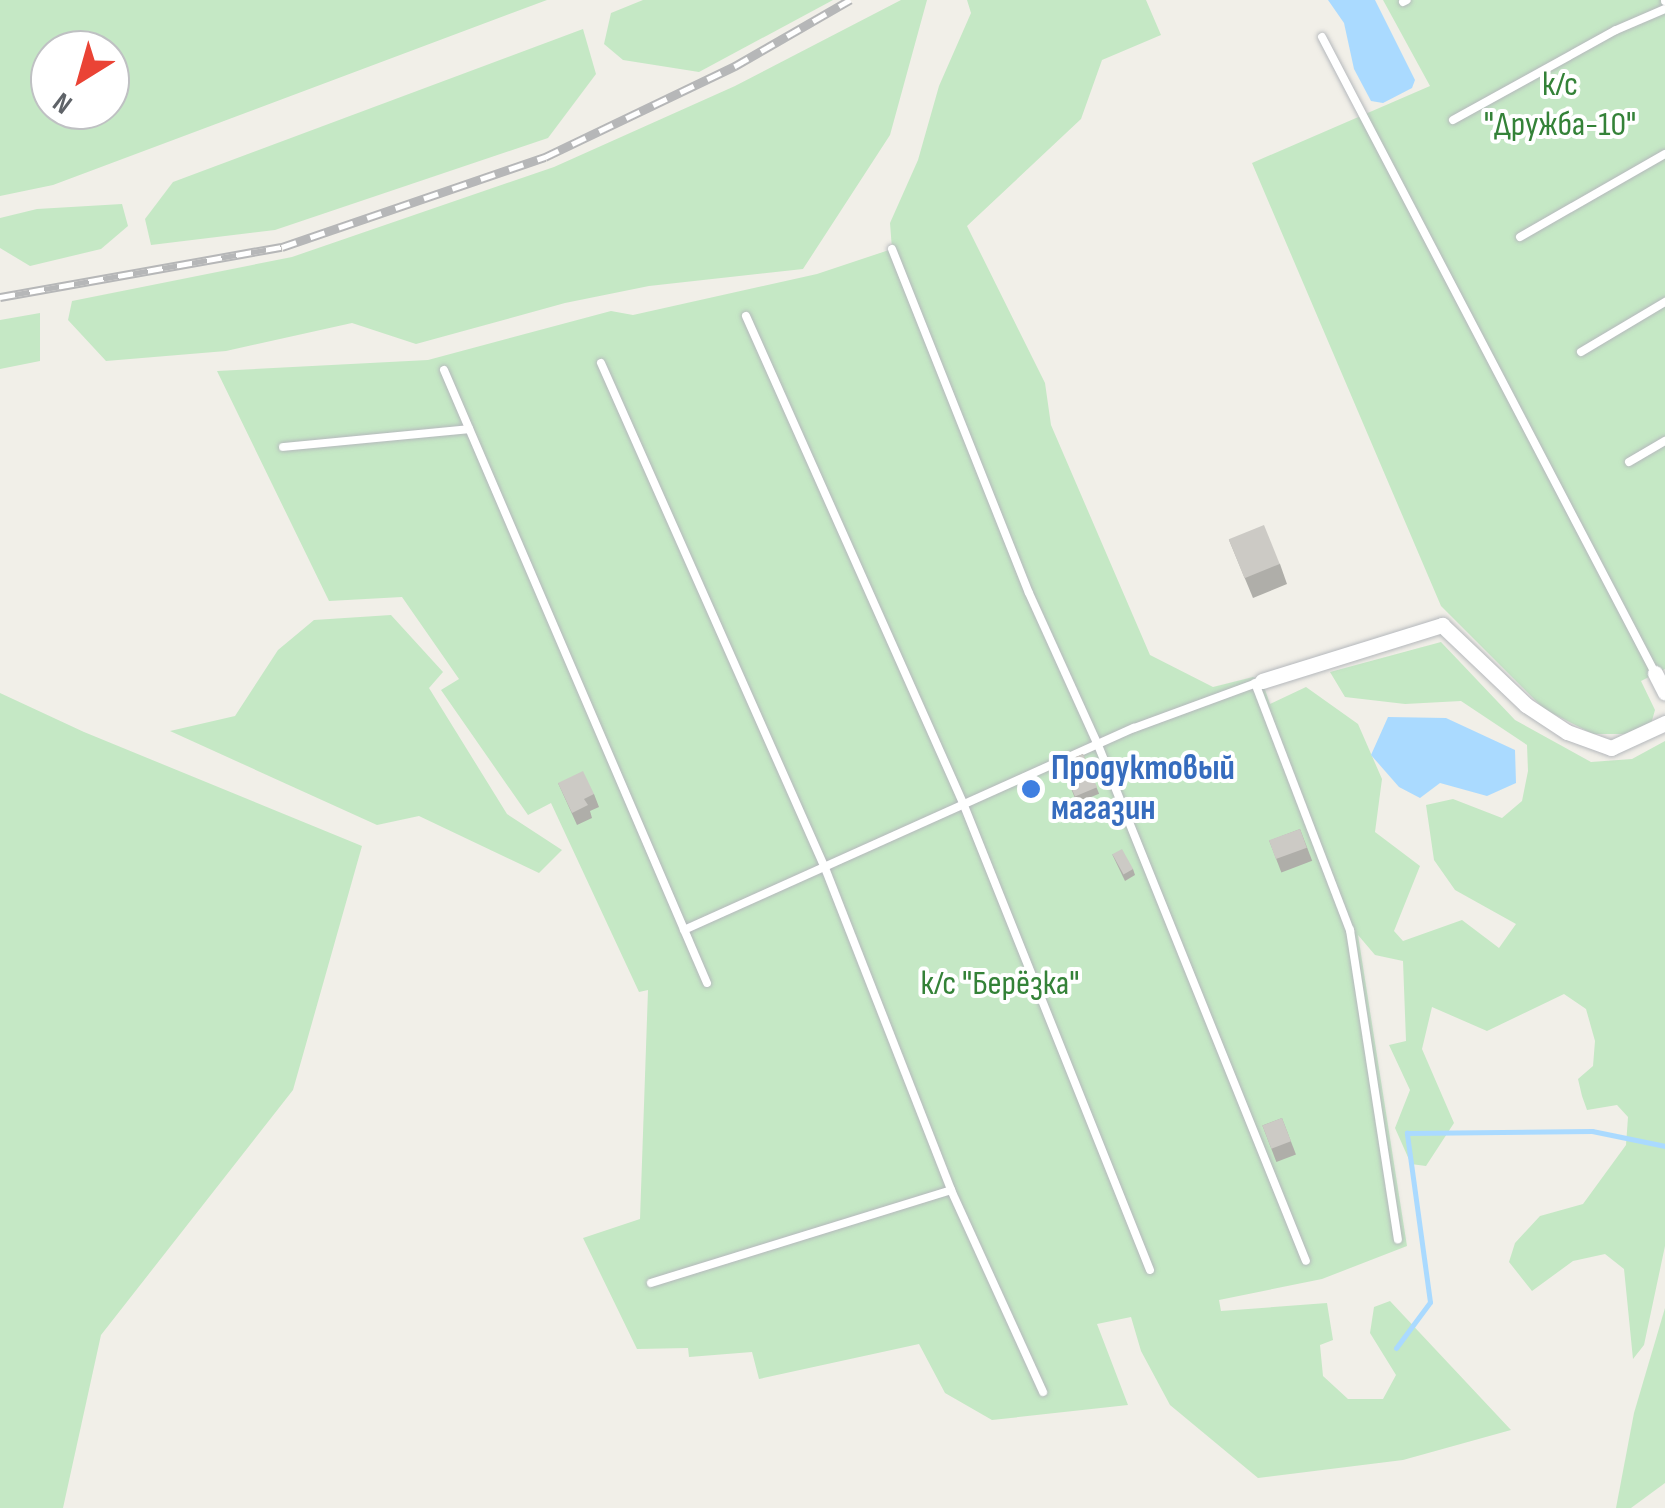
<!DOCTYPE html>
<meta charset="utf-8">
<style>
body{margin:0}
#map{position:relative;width:1665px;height:1508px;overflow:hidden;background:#f1efe8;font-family:"Sofia Sans Condensed",sans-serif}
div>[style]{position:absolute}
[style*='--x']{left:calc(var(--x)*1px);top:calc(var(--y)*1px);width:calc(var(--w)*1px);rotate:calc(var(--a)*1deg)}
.green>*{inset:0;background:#c5e8c5}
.water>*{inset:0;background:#aadaff}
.stream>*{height:5px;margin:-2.5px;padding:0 2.5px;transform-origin:2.5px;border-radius:2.5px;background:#aadaff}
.roads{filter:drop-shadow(0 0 2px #b5b8bc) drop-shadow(0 0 2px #b5b8bc)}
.lane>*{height:8px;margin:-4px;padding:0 4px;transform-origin:4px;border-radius:4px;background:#fff}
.street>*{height:15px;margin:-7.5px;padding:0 7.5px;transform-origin:7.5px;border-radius:7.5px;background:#fff}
.rail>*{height:9px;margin-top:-4.5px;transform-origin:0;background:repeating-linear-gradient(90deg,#fff 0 15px,#b6b7b8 0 30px);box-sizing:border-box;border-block:2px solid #b6b7b8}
.wall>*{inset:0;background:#afaea9;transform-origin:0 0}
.building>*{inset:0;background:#cccac5;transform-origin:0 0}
.dots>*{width:28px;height:28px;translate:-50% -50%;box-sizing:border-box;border:5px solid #fff;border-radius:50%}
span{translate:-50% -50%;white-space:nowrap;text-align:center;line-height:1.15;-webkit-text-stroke:8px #fff;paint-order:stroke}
.park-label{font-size:35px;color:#348238}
.shop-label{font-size:35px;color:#366cbe;font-weight:700}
.left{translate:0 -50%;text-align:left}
.north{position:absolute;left:30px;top:30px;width:100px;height:100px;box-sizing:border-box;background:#fff;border:2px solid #bfc1c3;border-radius:50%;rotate:217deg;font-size:28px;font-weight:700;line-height:40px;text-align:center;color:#5f6368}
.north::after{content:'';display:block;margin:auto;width:35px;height:45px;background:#ea4335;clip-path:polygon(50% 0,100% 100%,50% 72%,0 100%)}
</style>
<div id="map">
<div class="green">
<i style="clip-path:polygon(evenodd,0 0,547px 0,53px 185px,0 196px,0 0,50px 50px,110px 50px,110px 110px,50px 110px,50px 50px)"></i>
<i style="clip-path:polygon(643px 0,833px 0,699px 72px,623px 60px,604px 44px,611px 13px)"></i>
<i style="clip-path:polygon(901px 0,927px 0,890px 135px,803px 269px,649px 286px,565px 303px,416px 344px,352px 323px,226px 351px,106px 361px,68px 320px,72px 301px,292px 257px,554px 167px,735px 86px)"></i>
<i style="clip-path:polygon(967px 0,1146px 0,1161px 35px,1102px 60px,1081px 119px,967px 226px,1045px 383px,1051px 425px,1150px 655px,1213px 687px,1253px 677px,1262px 681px,1270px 704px,1306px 687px,1358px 724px,1382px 779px,1375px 832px,1420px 866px,1394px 931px,1403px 941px,1462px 920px,1499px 948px,1516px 924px,1455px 890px,1434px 860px,1426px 805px,1453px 799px,1502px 818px,1522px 801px,1528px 771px,1527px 745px,1461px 701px,1405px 704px,1345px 697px,1330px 672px,1441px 642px,1515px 720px,1591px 762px,1632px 759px,1665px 741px,1665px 1246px,1644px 1345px,1633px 1359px,1624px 1269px,1605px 1254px,1573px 1261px,1532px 1291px,1509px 1262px,1515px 1243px,1540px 1216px,1583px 1204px,1626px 1145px,1628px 1117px,1617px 1105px,1587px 1110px,1582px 1096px,1578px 1079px,1593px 1066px,1595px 1041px,1586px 1009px,1564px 994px,1487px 1031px,1432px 1007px,1422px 1049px,1454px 1123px,1426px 1166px,1411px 1164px,1395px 1128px,1410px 1090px,1389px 1045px,1406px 1041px,1403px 961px,1375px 955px,1358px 935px,1407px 1246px,1322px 1279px,1219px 1300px,1221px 1311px,1327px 1303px,1333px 1340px,1320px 1345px,1323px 1376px,1348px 1399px,1383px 1399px,1396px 1375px,1370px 1333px,1374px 1307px,1390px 1301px,1511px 1430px,1403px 1460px,1258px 1478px,1170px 1405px,1141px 1351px,1131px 1317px,1097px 1324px,1128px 1405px,992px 1420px,945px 1393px,919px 1344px,759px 1379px,752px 1352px,689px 1357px,688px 1348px,637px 1349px,583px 1238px,640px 1219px,648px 990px,639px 992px,551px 803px,528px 815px,441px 690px,459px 679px,402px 597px,329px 601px,217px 371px,428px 360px,611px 311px,633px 315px,817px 274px,892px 249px,890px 223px,918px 160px,939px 86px,971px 13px)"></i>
<i style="clip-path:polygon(1383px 0,1665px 0,1665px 669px,1641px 681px,1655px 710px,1651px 724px,1625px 734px,1593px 734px,1544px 709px,1441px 606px,1252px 163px,1430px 86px)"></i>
<i style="clip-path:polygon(583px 29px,596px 74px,548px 138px,275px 230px,151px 245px,145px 219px,173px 182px)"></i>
<i style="clip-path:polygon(122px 204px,128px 226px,101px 249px,30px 266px,0 248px,0 218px,37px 209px)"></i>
<i style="clip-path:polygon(40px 313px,40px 361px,0 369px,0 320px)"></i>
<i style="clip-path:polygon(391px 615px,443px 672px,429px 688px,507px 814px,562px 850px,539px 873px,419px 816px,377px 825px,170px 731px,235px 716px,278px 650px,314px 620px)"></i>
<i style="clip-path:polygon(0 693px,84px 732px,362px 846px,293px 1090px,101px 1335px,63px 1508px,0 1508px)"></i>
<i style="clip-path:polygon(1665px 1308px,1665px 1483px,1631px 1508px,1616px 1508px,1634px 1413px)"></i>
</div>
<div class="water">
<i style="clip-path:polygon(1328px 0,1375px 0,1415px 80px,1412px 88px,1383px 103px,1371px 101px,1354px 69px,1344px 23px)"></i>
<i style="clip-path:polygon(1388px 717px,1446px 718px,1515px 750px,1516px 783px,1487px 796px,1440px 783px,1420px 798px,1399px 787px,1371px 755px)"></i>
</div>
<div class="stream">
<i style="--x:1396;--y:1348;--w:57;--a:-53.5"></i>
<i style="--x:1430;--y:1302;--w:171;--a:-97.8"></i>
<i style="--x:1407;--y:1133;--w:185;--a:-0.6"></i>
<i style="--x:1592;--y:1131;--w:75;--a:11.6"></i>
</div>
<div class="roads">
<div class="lane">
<i style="--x:1665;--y:0;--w:1;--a:90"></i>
<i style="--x:1403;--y:2;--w:4;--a:-27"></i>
<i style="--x:1322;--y:37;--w:718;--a:62.36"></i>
<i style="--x:1453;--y:120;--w:186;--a:-28.9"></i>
<i style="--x:1616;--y:30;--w:53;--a:-23.2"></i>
<i style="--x:1520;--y:237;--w:167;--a:-29.8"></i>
<i style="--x:892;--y:249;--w:370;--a:68.3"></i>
<i style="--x:1029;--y:593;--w:167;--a:65.6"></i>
<i style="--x:1098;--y:745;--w:556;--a:68.05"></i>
<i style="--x:746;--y:316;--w:533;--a:65.98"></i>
<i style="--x:963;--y:803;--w:503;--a:68.18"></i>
<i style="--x:1581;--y:352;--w:98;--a:-30.8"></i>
<i style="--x:601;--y:363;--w:552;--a:66.08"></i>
<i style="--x:825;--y:868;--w:346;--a:68.6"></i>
<i style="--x:951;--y:1190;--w:222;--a:65.5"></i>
<i style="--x:444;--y:370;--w:667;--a:66.78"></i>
<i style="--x:283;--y:447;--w:187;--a:-5.5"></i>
<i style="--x:1629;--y:462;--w:42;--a:-30.3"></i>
<i style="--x:1255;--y:683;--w:265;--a:69"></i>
<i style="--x:1350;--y:930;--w:313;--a:81.2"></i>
<i style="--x:684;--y:930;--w:493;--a:-24.2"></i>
<i style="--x:1134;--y:728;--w:136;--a:-20.2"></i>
<i style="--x:651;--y:1283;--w:314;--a:-17.2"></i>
</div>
<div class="street">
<i style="--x:1655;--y:673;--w:22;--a:63"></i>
<i style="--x:1262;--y:681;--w:189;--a:-17.3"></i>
<i style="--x:1442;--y:625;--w:116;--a:43.6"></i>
<i style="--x:1526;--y:705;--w:49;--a:33.4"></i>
<i style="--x:1567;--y:732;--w:47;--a:20"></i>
<i style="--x:1611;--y:748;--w:60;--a:-24.8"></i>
</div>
</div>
<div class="rail">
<i style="--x:0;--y:297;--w:286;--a:-10.1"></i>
<i style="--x:282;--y:247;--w:278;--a:-18.9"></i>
<i style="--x:545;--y:157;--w:211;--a:-25.6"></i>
<i style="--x:735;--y:66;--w:133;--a:-29.9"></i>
</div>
<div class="wall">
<i style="clip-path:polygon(1229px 540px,1280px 564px,1287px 584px,1253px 598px)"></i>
<i style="left:1083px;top:754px;width:43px;height:24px;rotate:68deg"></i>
<i style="clip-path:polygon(558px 783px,594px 794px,599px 807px,590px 811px,592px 818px,577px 825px)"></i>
<i style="left:1300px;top:829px;width:34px;height:33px;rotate:69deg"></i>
<i style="clip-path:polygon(1112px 854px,1133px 869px,1135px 875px,1125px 881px)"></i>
<i style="left:1282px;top:1118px;width:39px;height:21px;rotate:69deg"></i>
</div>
<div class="building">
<i style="left:1264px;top:525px;width:42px;height:38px;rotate:68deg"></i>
<i style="left:1083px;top:754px;width:36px;height:24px;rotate:67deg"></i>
<i style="clip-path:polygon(583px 771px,594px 794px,584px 799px,588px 805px,572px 813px,558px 783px)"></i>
<i style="left:1300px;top:829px;width:20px;height:33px;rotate:70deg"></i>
<i style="left:1122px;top:849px;width:23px;height:11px;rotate:61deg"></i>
<i style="left:1282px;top:1118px;width:25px;height:21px;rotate:69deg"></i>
</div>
<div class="dots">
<i style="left:1031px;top:789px;background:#3f7fe0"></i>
</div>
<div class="park-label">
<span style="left:1560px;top:105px">к/с<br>"Дружба-10"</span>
<span style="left:1000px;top:984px">к/с "Берёзка"</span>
</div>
<div class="shop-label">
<span class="left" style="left:1051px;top:789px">Продуктовый<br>магазин</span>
</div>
<div class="north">N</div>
</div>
